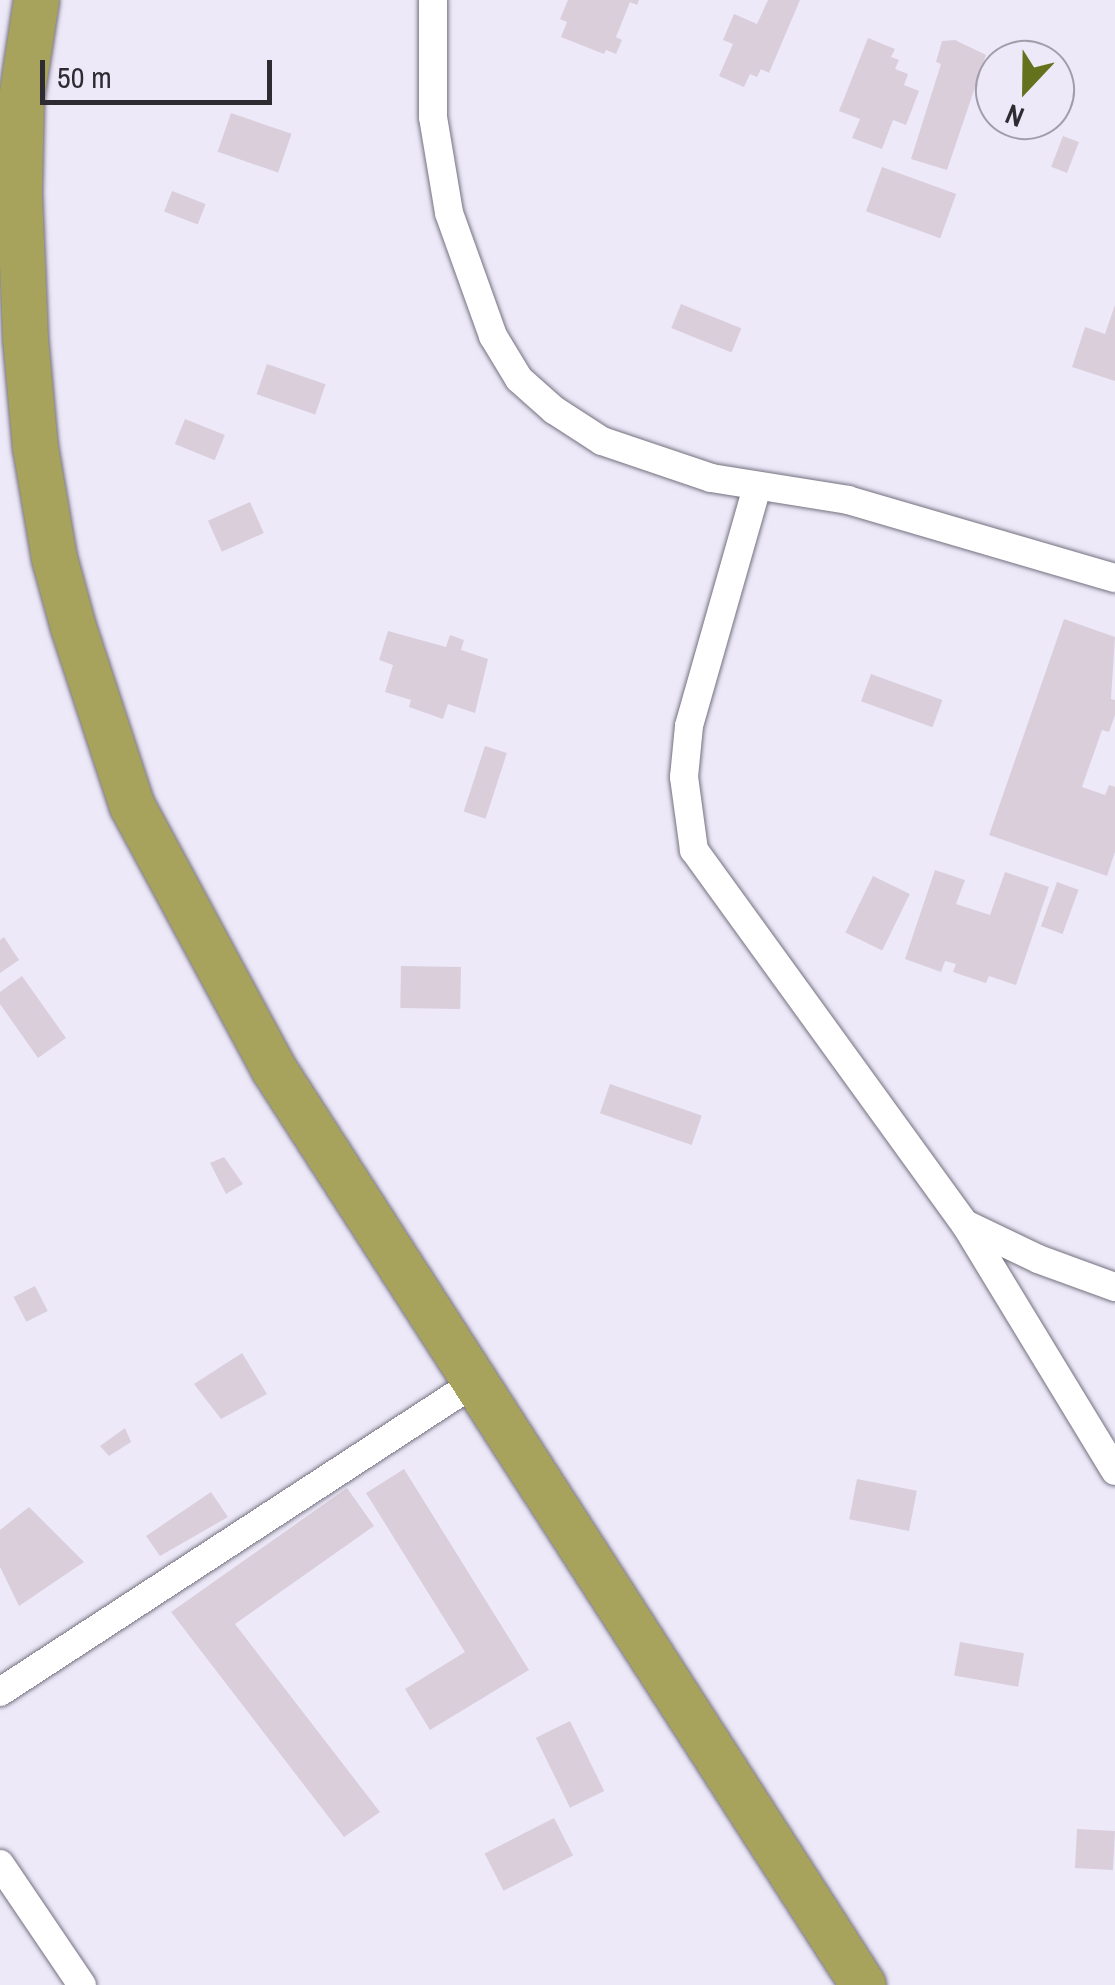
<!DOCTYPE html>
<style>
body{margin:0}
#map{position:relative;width:1115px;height:1985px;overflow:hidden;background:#ede9f9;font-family:"Archivo Narrow",sans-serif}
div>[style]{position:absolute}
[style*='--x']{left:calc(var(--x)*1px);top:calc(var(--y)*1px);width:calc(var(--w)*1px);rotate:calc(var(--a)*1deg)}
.building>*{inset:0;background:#dacedb;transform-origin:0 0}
.roads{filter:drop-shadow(0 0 2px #74717f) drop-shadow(0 0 2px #74717f)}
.minor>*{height:28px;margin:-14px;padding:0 14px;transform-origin:14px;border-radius:14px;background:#fff}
.trunk>*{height:45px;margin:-22.5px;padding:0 22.5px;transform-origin:22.5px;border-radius:22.5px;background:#a7a25c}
span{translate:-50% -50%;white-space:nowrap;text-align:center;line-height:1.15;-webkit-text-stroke:8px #ede9f9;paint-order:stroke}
.north{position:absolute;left:975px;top:40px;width:100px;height:100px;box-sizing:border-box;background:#ede9f9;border:2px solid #a19da9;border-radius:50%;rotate:202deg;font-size:28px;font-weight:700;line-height:40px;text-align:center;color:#2e2c32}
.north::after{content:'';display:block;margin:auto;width:35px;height:45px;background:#64721d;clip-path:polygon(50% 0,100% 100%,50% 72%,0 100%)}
.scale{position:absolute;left:40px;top:60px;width:232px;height:45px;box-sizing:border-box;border:5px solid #2e2c32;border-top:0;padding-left:12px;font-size:30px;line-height:35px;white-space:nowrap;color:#2e2c32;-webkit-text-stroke:8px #ede9f9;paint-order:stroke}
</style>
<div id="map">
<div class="building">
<i style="clip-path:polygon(568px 0,639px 0,637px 5px,630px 2px,616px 37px,622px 40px,616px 54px,606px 50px,604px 54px,561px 37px,567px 22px,560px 19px)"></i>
<i style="clip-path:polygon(768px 0,800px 0,769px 73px,761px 69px,757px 77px,750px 74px,744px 87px,719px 76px,733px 44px,723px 40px,734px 14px,757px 24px)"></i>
<i style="clip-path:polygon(868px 38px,895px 49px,891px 57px,899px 60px,895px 69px,908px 74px,904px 85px,919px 91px,906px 125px,893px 120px,882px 149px,852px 138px,860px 119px,839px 111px)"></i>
<i style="clip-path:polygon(955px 40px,986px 55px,947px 170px,911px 159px,941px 64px,936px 62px,942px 41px)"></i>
<i style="left:231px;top:113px;width:64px;height:41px;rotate:19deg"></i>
<i style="left:1063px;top:136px;width:17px;height:33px;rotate:21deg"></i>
<i style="left:882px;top:167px;width:79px;height:47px;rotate:20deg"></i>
<i style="left:172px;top:191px;width:36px;height:22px;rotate:21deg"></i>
<i style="left:681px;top:304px;width:65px;height:26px;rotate:22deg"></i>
<i style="clip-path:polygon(1115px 305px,1115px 381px,1072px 367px,1085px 327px,1105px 334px)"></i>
<i style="left:267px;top:364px;width:62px;height:32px;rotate:19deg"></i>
<i style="left:185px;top:419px;width:43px;height:27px;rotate:22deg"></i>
<i style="left:250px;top:502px;width:34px;height:46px;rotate:66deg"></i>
<i style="clip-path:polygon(1064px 619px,1115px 637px,1111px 699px,1115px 700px,1115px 715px,1109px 732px,1102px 730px,1082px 787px,1105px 795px,1109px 785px,1115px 787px,1115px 852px,1107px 876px,989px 835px)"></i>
<i style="clip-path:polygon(388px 631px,446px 647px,450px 635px,464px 640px,461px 650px,488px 659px,475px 713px,448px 704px,443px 719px,409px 707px,411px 700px,385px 692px,393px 665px,379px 660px)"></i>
<i style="left:871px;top:674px;width:76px;height:29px;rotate:20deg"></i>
<i style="left:485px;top:746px;width:23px;height:69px;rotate:18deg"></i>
<i style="clip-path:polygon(935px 870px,965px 880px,956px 904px,990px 915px,1005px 872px,1049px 887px,1016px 985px,989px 976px,986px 983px,953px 972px,956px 964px,945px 961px,941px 972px,905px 959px)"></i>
<i style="left:873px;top:876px;width:41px;height:63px;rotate:26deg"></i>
<i style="left:1057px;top:882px;width:23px;height:47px;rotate:20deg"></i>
<i style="clip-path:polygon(4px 937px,19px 960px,0 973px,0 940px)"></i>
<i style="left:401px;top:966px;width:60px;height:42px;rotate:1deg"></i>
<i style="clip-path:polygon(22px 976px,66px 1038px,38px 1058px,0 1004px,0 992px)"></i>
<i style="left:610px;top:1084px;width:97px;height:31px;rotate:19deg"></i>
<i style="clip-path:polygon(224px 1157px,243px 1184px,226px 1194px,210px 1163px)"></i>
<i style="left:35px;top:1286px;width:28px;height:24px;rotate:63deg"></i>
<i style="clip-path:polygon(242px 1353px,267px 1394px,221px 1419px,194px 1384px)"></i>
<i style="clip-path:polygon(125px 1428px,131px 1442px,109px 1456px,100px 1446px)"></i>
<i style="clip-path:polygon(404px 1469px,529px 1670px,430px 1730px,405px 1689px,465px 1652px,366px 1493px)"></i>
<i style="left:857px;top:1479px;width:61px;height:41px;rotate:11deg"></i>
<i style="clip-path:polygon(347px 1488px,374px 1526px,235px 1624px,380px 1812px,344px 1837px,171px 1612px)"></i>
<i style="clip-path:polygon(211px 1492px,228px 1517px,160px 1556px,146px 1536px)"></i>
<i style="clip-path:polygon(29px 1507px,84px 1562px,19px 1606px,0 1567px,0 1530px)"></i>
<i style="left:960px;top:1642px;width:65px;height:34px;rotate:10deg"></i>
<i style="left:570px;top:1721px;width:78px;height:38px;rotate:64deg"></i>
<i style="left:554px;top:1818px;width:42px;height:78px;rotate:63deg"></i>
<i style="left:1077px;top:1829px;width:38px;height:39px;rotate:3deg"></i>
</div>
<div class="roads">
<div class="minor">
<i style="--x:433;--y:0;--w:117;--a:90"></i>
<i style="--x:433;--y:117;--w:97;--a:80.5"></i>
<i style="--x:449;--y:213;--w:131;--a:70.3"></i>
<i style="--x:493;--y:336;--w:50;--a:58.8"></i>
<i style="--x:519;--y:379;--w:47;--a:41.5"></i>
<i style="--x:554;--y:410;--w:57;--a:32.9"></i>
<i style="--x:602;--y:441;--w:115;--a:18.7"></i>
<i style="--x:711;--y:478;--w:139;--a:9.1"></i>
<i style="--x:848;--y:500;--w:278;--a:16.3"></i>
<i style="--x:757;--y:487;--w:248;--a:105.9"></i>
<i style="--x:689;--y:726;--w:51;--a:95.6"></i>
<i style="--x:684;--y:777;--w:74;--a:82.2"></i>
<i style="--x:694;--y:850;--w:462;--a:54.1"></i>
<i style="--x:965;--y:1224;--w:289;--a:58.7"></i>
<i style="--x:965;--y:1224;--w:81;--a:25.6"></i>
<i style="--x:1038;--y:1259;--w:82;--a:20"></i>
<i style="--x:0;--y:1692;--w:566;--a:-33.1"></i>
<i style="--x:0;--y:1864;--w:146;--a:55.9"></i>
</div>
<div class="trunk">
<i style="--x:36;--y:0;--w:99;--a:98.7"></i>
<i style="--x:21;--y:98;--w:95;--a:91.2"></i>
<i style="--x:19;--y:193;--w:145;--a:87.6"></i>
<i style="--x:25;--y:338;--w:109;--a:84.8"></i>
<i style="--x:35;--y:447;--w:113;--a:80.3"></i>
<i style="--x:54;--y:558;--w:72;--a:74.6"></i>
<i style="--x:73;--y:627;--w:188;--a:71.8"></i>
<i style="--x:132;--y:806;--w:298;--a:61.7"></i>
<i style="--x:273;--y:1068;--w:1090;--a:57.24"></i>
</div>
</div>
<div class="north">N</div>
<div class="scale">50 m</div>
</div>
